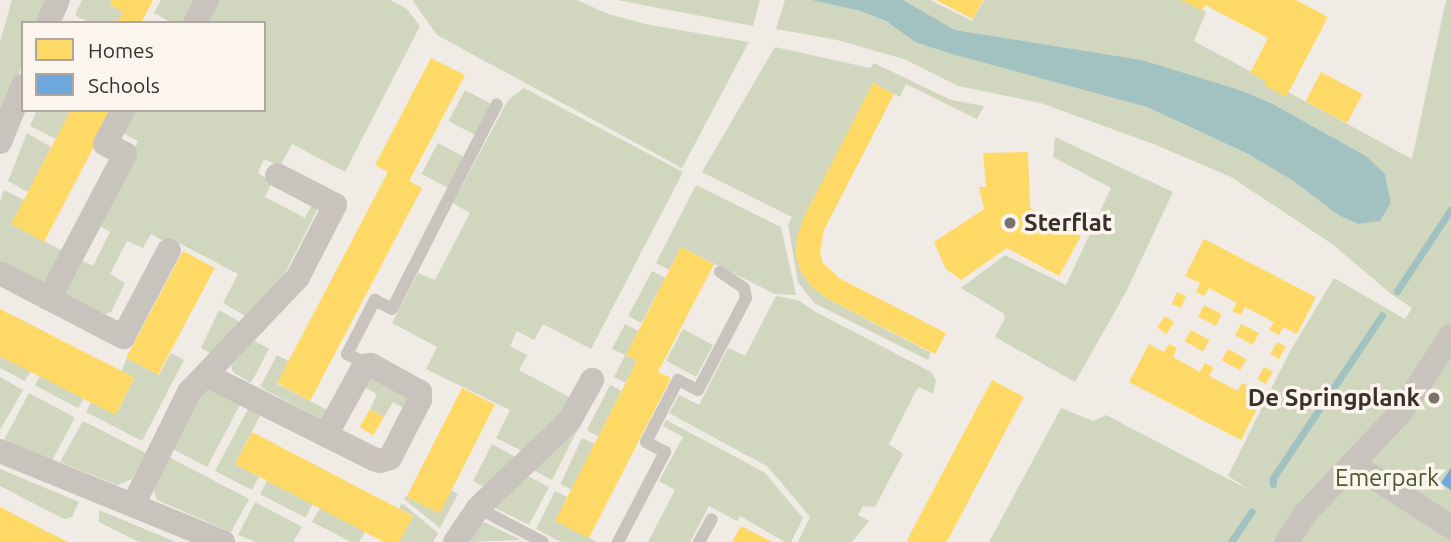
<!DOCTYPE html>
<style>
body{margin:0}
#map{position:relative;width:1451px;height:542px;overflow:hidden;background:#f0ebe5;font-family:Ubuntu,sans-serif}
div>[style]{position:absolute}
[style*='--x']{left:calc(var(--x)*1px);top:calc(var(--y)*1px);width:calc(var(--w)*1px);rotate:calc(var(--a)*1deg)}
.green>*{inset:0;background:#d1d6bf;transform-origin:0 0}
.water>*{inset:0;background:#a1c2c1}
.homes>*{inset:0;background:#ffd966;transform-origin:0 0}
.schools>*{inset:0;background:#6fa8dc}
.stream>*{height:7px;margin:-3.5px;padding:0 3.5px;transform-origin:3.5px;border-radius:3.5px;background:#a1c2c1}
.lane>*{height:12px;margin:-6px;padding:0 6px;transform-origin:6px;border-radius:6px;background:#c9c3be}
.street>*{height:24px;margin:-12px;padding:0 12px;transform-origin:12px;border-radius:12px;background:#c9c3be}
.dots>*{width:19px;height:19px;translate:-50% -50%;box-sizing:border-box;border:4px solid #fbf5ee;border-radius:50%}
span{translate:-50% -50%;white-space:nowrap;text-align:center;line-height:1.15;-webkit-text-stroke:7px #fbf5ee;paint-order:stroke}
.poi-label{font-size:24px;color:#3b302b;font-weight:700}
.left{translate:0 -50%;text-align:left}
.right{translate:-100% -50%;text-align:right}
.park-label{font-size:24px;color:#4a5a2e}
.legend{position:absolute;left:21px;top:21px;width:245px;height:91px;box-sizing:border-box;background:#fbf5ee;border:2px solid #aea6a0;margin:0;padding:9px 12px;list-style:none;font-size:21px;color:#3b302b}
.legend li{display:flex;align-items:center;gap:14px;height:35px}
.legend b{width:35px;border:2px solid #aea6a0}
</style>
<div id="map">
<div class="green">
<i style="clip-path:polygon(12px 0,49px 0,40px 23px,23px 23px,23px 64px,0 120px,0 42px)"></i>
<i style="clip-path:polygon(82px 0,112px 0,110px 5px,123px 12px,117px 23px,90px 23px,75px 15px)"></i>
<i style="clip-path:polygon(161px 0,197px 0,185px 23px,172px 23px,154px 13px)"></i>
<i style="clip-path:polygon(212px 0,390px 0,407px 9px,420px 26px,345px 172px,292px 144px,280px 166px,264px 159px,258px 173px,272px 182px,265px 197px,305px 218px,313px 203px,317px 210px,281px 281px,247px 317px,223px 303px,238px 274px,179px 243px,176px 248px,151px 234px,143px 248px,127px 241px,110px 274px,125px 283px,111px 312px,105px 314px,60px 291px,77px 258px,93px 266px,110px 232px,95px 223px,138px 141px,119px 131px,130px 110px,264px 110px,264px 23px,200px 23px)"></i>
<i style="clip-path:polygon(412px 0,577px 0,608px 14px,650px 25px,749px 42px,682px 168px,437px 35px)"></i>
<i style="clip-path:polygon(617px 0,760px 0,753px 26px)"></i>
<i style="clip-path:polygon(785px 0,811px 0,860px 11px,886px 21px,915px 42px,1147px 107px,1246px 153px,1292px 180px,1338px 215px,1358px 224px,1380px 221px,1391px 203px,1385px 174px,1366px 156px,1273px 104px,1240px 90px,1142px 60px,955px 30px,903px 0,930px 0,972px 21px,984px 0,1184px 0,1206px 12px,1194px 41px,1412px 159px,1446px 0,1451px 0,1451px 542px,989px 542px,1061px 408px,1093px 421px,1106px 415px,1251px 491px,1228px 476px,1288px 355px,1334px 278px,1405px 319px,1412px 308px,1391px 294px,1332px 244px,1231px 177px,1156px 145px,1041px 103px,958px 86px,904px 59px,837px 40px,776px 29px)"></i>
<i style="clip-path:polygon(775px 47px,870px 68px,874px 63px,951px 100px,984px 106px,977px 119px,906px 84px,900px 97px,873px 83px,797px 237px,796px 256px,801px 272px,812px 287px,828px 299px,931px 353px,928px 360px,814px 303px,798px 282px,788px 225px,792px 217px,702px 172px)"></i>
<i style="clip-path:polygon(524px 88px,683px 172px,591px 349px,543px 324px,534px 340px,517px 331px,510px 346px,527px 355px,519px 370px,571px 398px,565px 410px,522px 451px,496px 438px,510px 410px,426px 369px,437px 347px,392px 323px,418px 273px,435px 280px,470px 213px,453px 203px,508px 100px)"></i>
<i style="left:465px;top:90px;width:30px;height:35px;rotate:28deg"></i>
<i style="clip-path:polygon(37px 110px,71px 110px,56px 139px,30px 126px)"></i>
<i style="clip-path:polygon(27px 133px,51px 147px,28px 192px,8px 181px)"></i>
<i style="clip-path:polygon(1055px 137px,1173px 192px,1126px 292px,1075px 382px,995px 337px,1005px 318px,1003px 313px,961px 288px,1005px 255px,1066px 285px,1111px 188px,1053px 157px)"></i>
<i style="left:438px;top:143px;width:30px;height:35px;rotate:28deg"></i>
<i style="clip-path:polygon(696px 185px,781px 227px,796px 295px,775px 294px,681px 247px,669px 270px,656px 263px)"></i>
<i style="clip-path:polygon(4px 190px,24px 200px,11px 224px,65px 252px,47px 285px,0 260px,0 201px)"></i>
<i style="left:652px;top:271px;width:15px;height:51px;rotate:28deg"></i>
<i style="clip-path:polygon(776px 296px,798px 300px,814px 311px,931px 372px,936px 380px,933px 394px,919px 387px,916px 391px,889px 444px,903px 454px,875px 507px,863px 506px,858px 515px,869px 521px,852px 542px,798px 542px,810px 517px,768px 467px,669px 413px,679px 395px,699px 405px,728px 348px,745px 356px)"></i>
<i style="clip-path:polygon(219px 310px,242px 323px,212px 354px,201px 348px)"></i>
<i style="clip-path:polygon(625px 324px,638px 331px,626px 355px,637px 361px,626px 383px,614px 377px,625px 355px,612px 349px)"></i>
<i style="left:683px;top:329px;width:34px;height:36px;rotate:28deg"></i>
<i style="clip-path:polygon(253px 340px,269px 349px,251px 383px,233px 372px,231px 366px)"></i>
<i style="clip-path:polygon(0 351px,33px 367px,25px 381px,0 368px)"></i>
<i style="clip-path:polygon(171px 353px,184px 360px,142px 441px,86px 412px,93px 399px,118px 411px,134px 379px,121px 372px,127px 358px,159px 375px)"></i>
<i style="clip-path:polygon(277px 355px,289px 361px,277px 384px,331px 412px,326px 422px,260px 387px)"></i>
<i style="clip-path:polygon(368px 370px,416px 395px,407px 410px,393px 402px,384px 417px,370px 409px,377px 394px,360px 385px)"></i>
<i style="left:42px;top:372px;width:49px;height:15px;rotate:28deg"></i>
<i style="clip-path:polygon(0 377px,23px 390px,0 430px)"></i>
<i style="left:610px;top:385px;width:13px;height:51px;rotate:27deg"></i>
<i style="clip-path:polygon(207px 389px,241px 403px,207px 467px,171px 448px,197px 398px)"></i>
<i style="left:29px;top:393px;width:52px;height:53px;rotate:28deg"></i>
<i style="clip-path:polygon(249px 407px,261px 414px,235px 464px,259px 477px,252px 490px,215px 471px)"></i>
<i style="clip-path:polygon(666px 420px,764px 472px,803px 518px,791px 542px,785px 542px,740px 516px,737px 521px,709px 506px,690px 542px,648px 542px,675px 490px,659px 481px,683px 437px,663px 426px)"></i>
<i style="clip-path:polygon(83px 421px,146px 453px,132px 479px,117px 485px,60px 462px)"></i>
<i style="clip-path:polygon(582px 421px,552px 480px,533px 470px)"></i>
<i style="left:582px;top:438px;width:14px;height:51px;rotate:25deg"></i>
<i style="clip-path:polygon(492px 444px,516px 457px,484px 487px,473px 481px)"></i>
<i style="clip-path:polygon(167px 456px,249px 499px,231px 532px,157px 500px,153px 487px)"></i>
<i style="clip-path:polygon(0 469px,79px 502px,72px 517px,64px 519px,0 486px)"></i>
<i style="clip-path:polygon(526px 475px,549px 487px,529px 525px,495px 508px)"></i>
<i style="left:267px;top:481px;width:51px;height:15px;rotate:27deg"></i>
<i style="clip-path:polygon(451px 490px,458px 494px,440px 528px,404px 499px,406px 496px,439px 513px)"></i>
<i style="clip-path:polygon(555px 491px,567px 497px,556px 521px,597px 542px,561px 542px,536px 529px)"></i>
<i style="clip-path:polygon(255px 502px,302px 527px,293px 542px,256px 542px,238px 535px)"></i>
<i style="clip-path:polygon(402px 503px,438px 533px,433px 542px,399px 542px,413px 516px,399px 508px)"></i>
<i style="clip-path:polygon(320px 508px,365px 532px,359px 542px,351px 542px,312px 522px)"></i>
<i style="clip-path:polygon(99px 510px,176px 542px,139px 542px,99px 522px)"></i>
<i style="clip-path:polygon(482px 522px,486px 523px,521px 540px,465px 542px)"></i>
</div>
<div class="water">
<i style="clip-path:polygon(811px 0,903px 0,955px 30px,1142px 60px,1240px 90px,1273px 104px,1366px 156px,1385px 174px,1391px 203px,1380px 221px,1358px 224px,1338px 215px,1292px 180px,1246px 153px,1147px 107px,952px 54px,915px 42px,886px 21px,860px 11px)"></i>
</div>
<div class="homes">
<i style="clip-path:polygon(112px 0,153px 0,141px 23px,117px 23px,123px 12px,110px 5px)"></i>
<i style="clip-path:polygon(936px 0,983px 0,973px 19px)"></i>
<i style="clip-path:polygon(1181px 0,1296px 0,1328px 17px,1286px 97px,1264px 85px,1266px 81px,1250px 73px,1268px 38px,1205px 5px,1202px 11px)"></i>
<i style="clip-path:polygon(431px 58px,465px 75px,409px 181px,422px 188px,310px 401px,277px 383px,388px 172px,375px 165px)"></i>
<i style="left:1321px;top:72px;width:47px;height:33px;rotate:28deg"></i>
<i style="clip-path:polygon(873px 83px,894px 94px,824px 230px,820px 252px,823px 263px,839px 278px,946px 333px,935px 354px,828px 299px,812px 287px,801px 272px,796px 256px,797px 237px,803px 219px)"></i>
<i style="clip-path:polygon(71px 110px,113px 110px,44px 242px,11px 224px)"></i>
<i style="clip-path:polygon(1028px 152px,1030px 208px,1081px 236px,1059px 276px,1007px 248px,961px 280px,946px 269px,934px 242px,984px 209px,979px 187px,986px 187px,983px 153px)"></i>
<i style="clip-path:polygon(1204px 239px,1316px 297px,1297px 334px,1283px 327px,1279px 335px,1269px 330px,1274px 322px,1245px 307px,1241px 315px,1232px 311px,1237px 303px,1209px 288px,1204px 296px,1196px 292px,1200px 283px,1185px 276px)"></i>
<i style="clip-path:polygon(681px 247px,714px 264px,658px 372px,671px 378px,589px 538px,555px 521px,637px 361px,626px 355px)"></i>
<i style="left:183px;top:251px;width:36px;height:121px;rotate:28deg"></i>
<i style="left:1177px;top:292px;width:10px;height:13px;rotate:24deg"></i>
<i style="left:1204px;top:305px;width:20px;height:13px;rotate:27deg"></i>
<i style="left:0;top:309px;width:151px;height:42px;rotate:27deg"></i>
<i style="left:1165px;top:316px;width:11px;height:14px;rotate:34deg"></i>
<i style="left:1241px;top:324px;width:20px;height:13px;rotate:27deg"></i>
<i style="left:1191px;top:330px;width:21px;height:13px;rotate:29deg"></i>
<i style="left:1277px;top:342px;width:10px;height:14px;rotate:29deg"></i>
<i style="clip-path:polygon(1149px 344px,1164px 352px,1169px 344px,1177px 348px,1173px 357px,1200px 372px,1205px 363px,1214px 368px,1209px 376px,1238px 391px,1242px 383px,1251px 387px,1246px 396px,1260px 403px,1241px 440px,1129px 382px)"></i>
<i style="left:1228px;top:349px;width:21px;height:13px;rotate:29deg"></i>
<i style="left:1264px;top:367px;width:10px;height:14px;rotate:29deg"></i>
<i style="left:992px;top:380px;width:36px;height:182px;rotate:28deg"></i>
<i style="left:462px;top:388px;width:37px;height:122px;rotate:27deg"></i>
<i style="left:370px;top:409px;width:16px;height:21px;rotate:30deg"></i>
<i style="clip-path:polygon(252px 432px,413px 516px,399px 542px,384px 542px,235px 464px)"></i>
<i style="clip-path:polygon(0 507px,42px 529px,68px 542px,0 542px)"></i>
<i style="clip-path:polygon(741px 526px,772px 542px,732px 542px)"></i>
</div>
<div class="schools">
<i style="clip-path:polygon(1451px 468px,1451px 490px,1441px 483px)"></i>
</div>
<div class="stream">
<i style="--x:1397;--y:291;--w:98;--a:-56.6"></i>
<i style="--x:1273;--y:484;--w:6;--a:-90"></i>
<i style="--x:1273;--y:478;--w:196;--a:-56.2"></i>
<i style="--x:1231;--y:542;--w:37;--a:-56"></i>
</div>
<div class="lane">
<i style="--x:368;--y:364;--w:23;--a:-155"></i>
<i style="--x:347;--y:354;--w:61;--a:-62.6"></i>
<i style="--x:375;--y:300;--w:19;--a:28"></i>
<i style="--x:392;--y:309;--w:230;--a:-62.9"></i>
<i style="--x:478;--y:508;--w:73;--a:27.6"></i>
<i style="--x:618;--y:542;--w:102;--a:-62.4"></i>
<i style="--x:665;--y:452;--w:21;--a:-152"></i>
<i style="--x:646;--y:442;--w:70;--a:-62.7"></i>
<i style="--x:678;--y:380;--w:22;--a:27"></i>
<i style="--x:698;--y:390;--w:104;--a:-62.4"></i>
<i style="--x:746;--y:298;--w:10;--a:-101"></i>
<i style="--x:744;--y:288;--w:29;--a:-146"></i>
<i style="--x:699;--y:542;--w:26;--a:-61"></i>
</div>
<div class="street">
<i style="--x:48;--y:23;--w:25;--a:-67"></i>
<i style="--x:195;--y:23;--w:26;--a:-62"></i>
<i style="--x:0;--y:142;--w:61;--a:-68"></i>
<i style="--x:0;--y:273;--w:139;--a:27.5"></i>
<i style="--x:123;--y:337;--w:98;--a:-62.1"></i>
<i style="--x:49;--y:299;--w:164;--a:-62.3"></i>
<i style="--x:125;--y:154;--w:22;--a:-153"></i>
<i style="--x:105;--y:144;--w:38;--a:-62"></i>
<i style="--x:206;--y:375;--w:188;--a:26.6"></i>
<i style="--x:374;--y:459;--w:6;--a:18"></i>
<i style="--x:380;--y:461;--w:10;--a:-17"></i>
<i style="--x:390;--y:458;--w:65;--a:-62.7"></i>
<i style="--x:420;--y:400;--w:8;--a:-90"></i>
<i style="--x:420;--y:392;--w:56;--a:-151.1"></i>
<i style="--x:371;--y:365;--w:7;--a:172"></i>
<i style="--x:364;--y:366;--w:79;--a:118.8"></i>
<i style="--x:0;--y:451;--w:241;--a:22.2"></i>
<i style="--x:1353;--y:464;--w:117;--a:32.7"></i>
<i style="--x:134;--y:503;--w:124;--a:-63.6"></i>
<i style="--x:189;--y:392;--w:158;--a:-46.5"></i>
<i style="--x:298;--y:277;--w:81;--a:-62.8"></i>
<i style="--x:335;--y:205;--w:65;--a:-152.7"></i>
<i style="--x:455;--y:542;--w:41;--a:-55.9"></i>
<i style="--x:478;--y:508;--w:127;--a:-43.7"></i>
<i style="--x:570;--y:420;--w:46;--a:-61.2"></i>
<i style="--x:1287;--y:542;--w:32;--a:-58"></i>
<i style="--x:1304;--y:515;--w:141;--a:-46.7"></i>
<i style="--x:1401;--y:412;--w:91;--a:-56.7"></i>
</div>
<div class="dots">
<i style="left:1010px;top:223px;background:#7a716c"></i>
<i style="left:1434px;top:398px;background:#7a716c"></i>
</div>
<div class="poi-label">
<span class="left" style="left:1024px;top:223px">Sterflat</span>
<span class="right" style="left:1420px;top:398px">De Springplank</span>
</div>
<div class="park-label">
<span style="left:1387px;top:478px">Emerpark</span>
</div>
<ul class="legend">
<li><b style="height:19px;background:#ffd966"></b>Homes</li>
<li><b style="height:19px;background:#6fa8dc"></b>Schools</li>
</ul>
</div>
